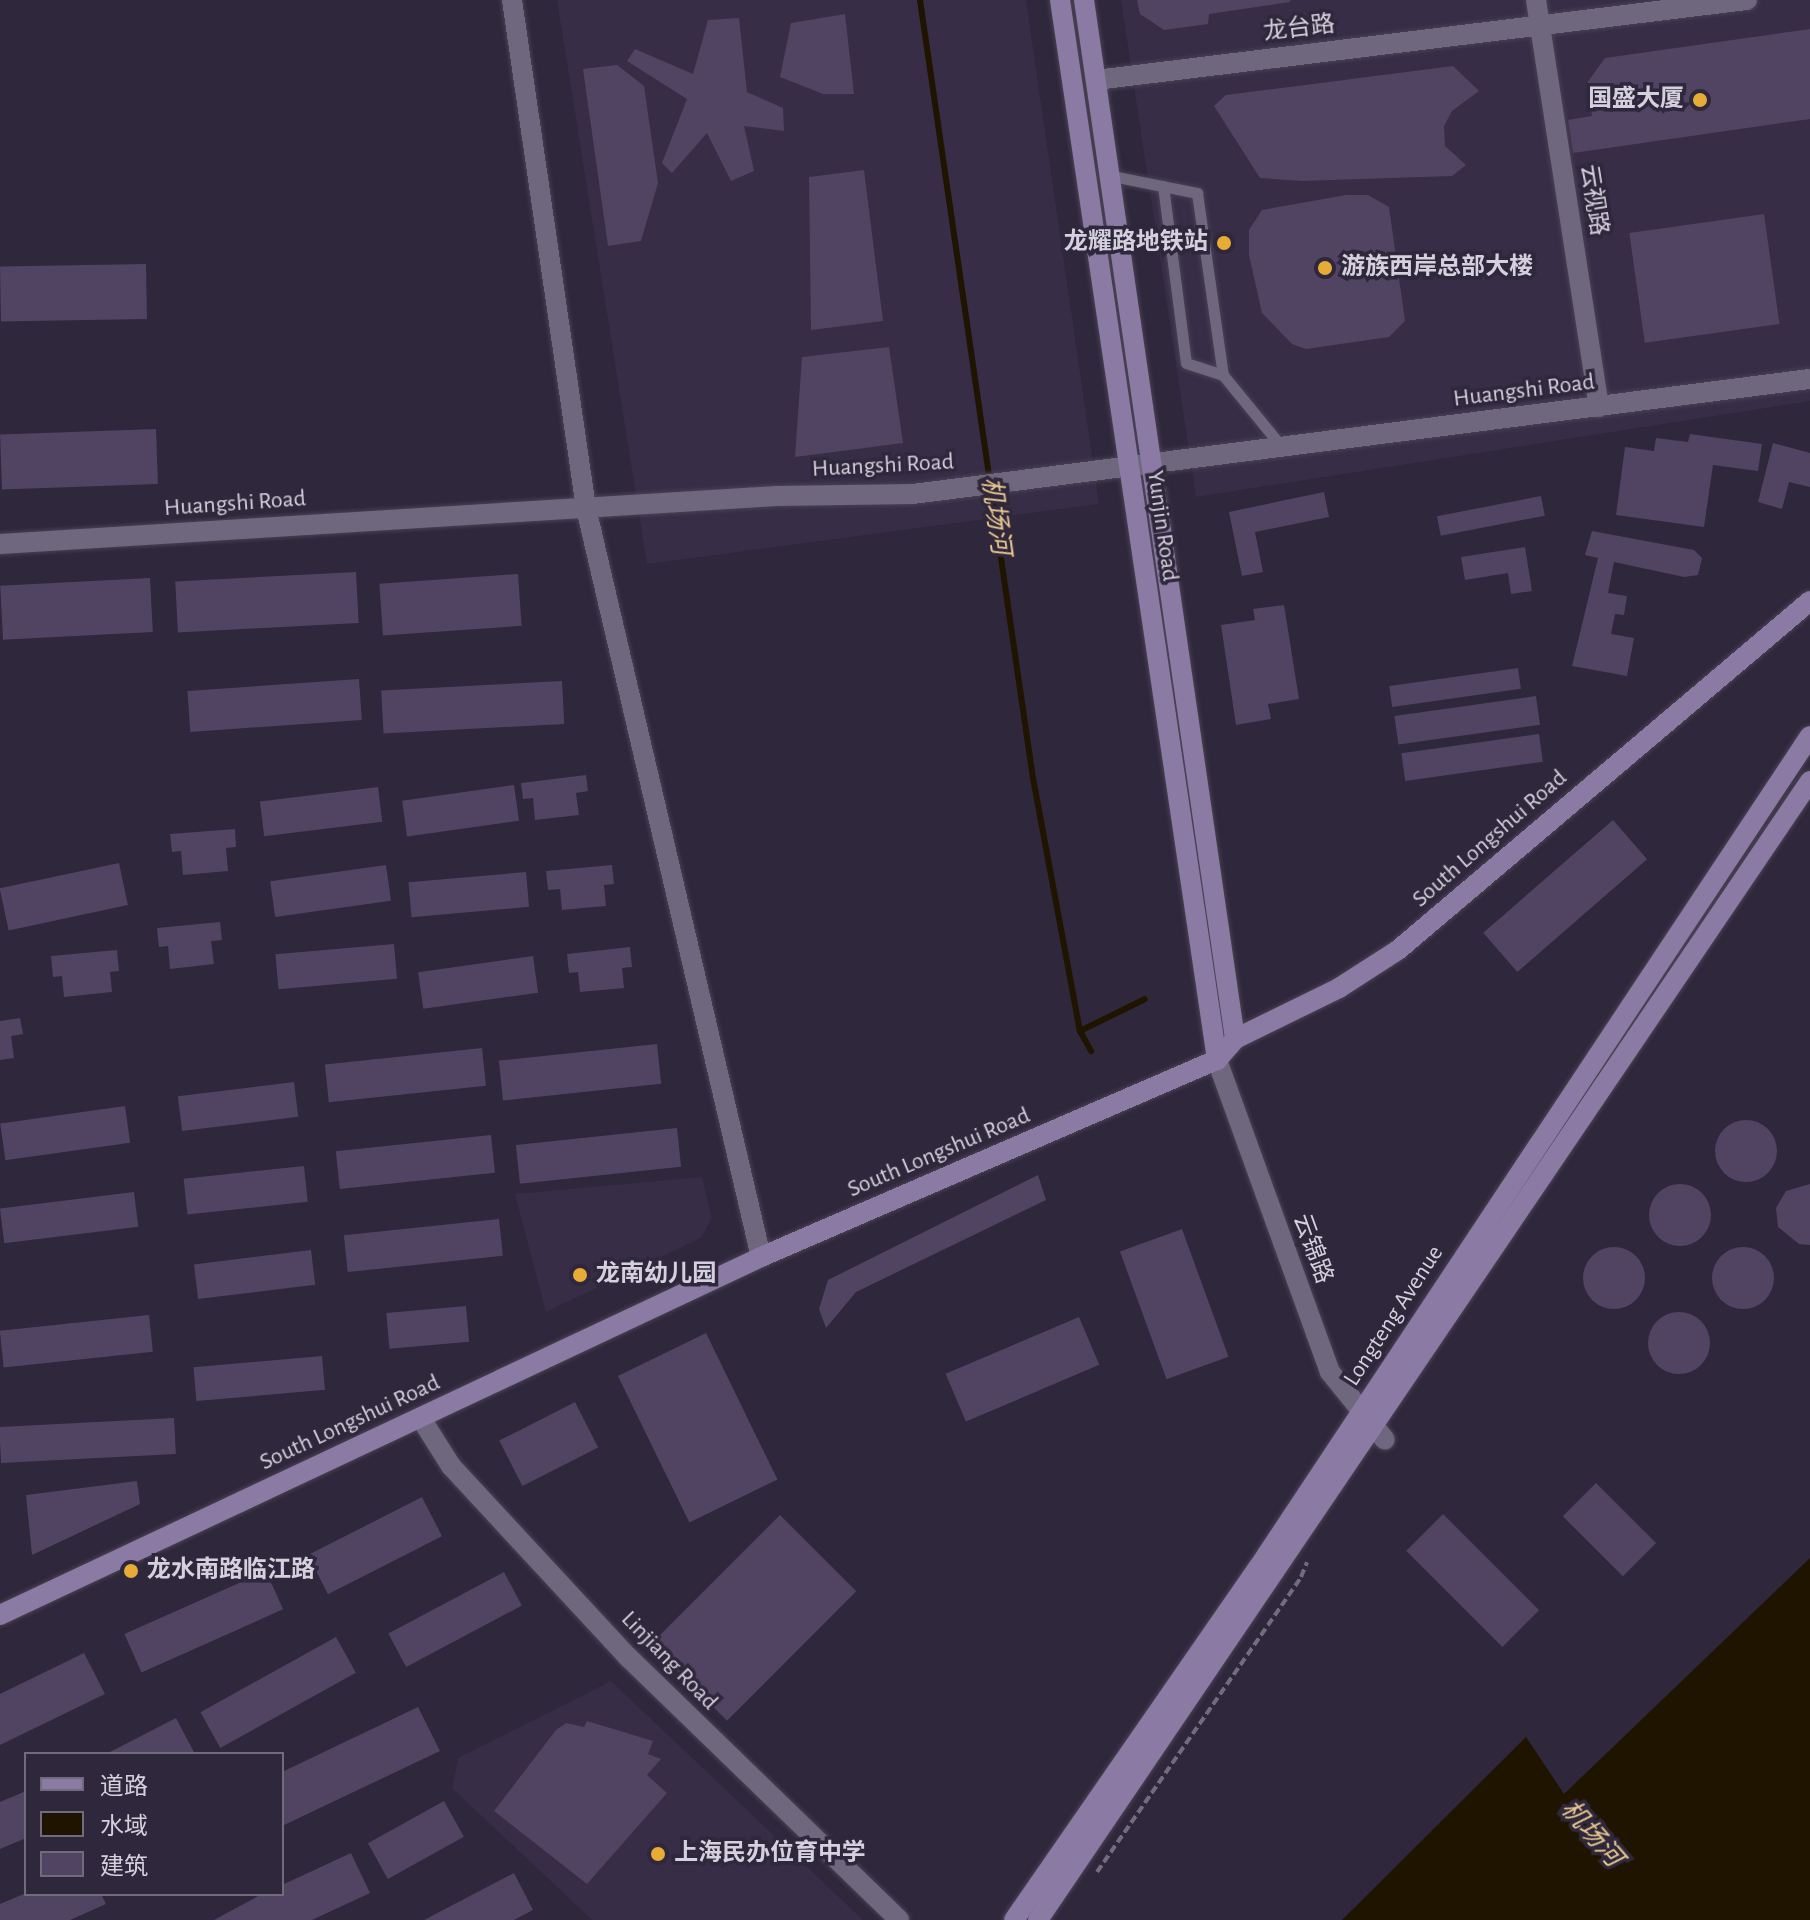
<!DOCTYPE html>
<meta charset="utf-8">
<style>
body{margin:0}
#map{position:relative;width:1810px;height:1920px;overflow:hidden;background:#2f273b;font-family:"Alegreya Sans","Noto Sans SC",sans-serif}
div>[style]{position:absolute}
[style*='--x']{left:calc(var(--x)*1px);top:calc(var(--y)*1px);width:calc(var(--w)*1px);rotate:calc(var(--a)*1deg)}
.built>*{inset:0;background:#372d47}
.water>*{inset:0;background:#1f1400}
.stream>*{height:6px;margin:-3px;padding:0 3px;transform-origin:3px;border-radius:3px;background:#1f1400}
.building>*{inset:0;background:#504462;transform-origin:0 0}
.round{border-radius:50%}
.path>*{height:4px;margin-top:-2px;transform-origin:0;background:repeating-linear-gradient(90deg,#736c7e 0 8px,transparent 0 12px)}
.roads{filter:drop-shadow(0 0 2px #484253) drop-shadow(0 0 2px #484253)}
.service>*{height:11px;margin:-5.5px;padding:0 5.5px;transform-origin:5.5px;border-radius:5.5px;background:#6f677d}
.minor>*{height:20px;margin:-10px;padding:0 10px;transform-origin:10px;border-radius:10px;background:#6f677d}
.tertiary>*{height:20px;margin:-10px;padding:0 10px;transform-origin:10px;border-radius:10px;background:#6f677d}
.secondary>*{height:20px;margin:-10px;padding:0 10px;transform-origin:10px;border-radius:10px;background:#8b7aa4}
.dots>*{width:22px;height:22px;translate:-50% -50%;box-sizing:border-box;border:4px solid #2f273b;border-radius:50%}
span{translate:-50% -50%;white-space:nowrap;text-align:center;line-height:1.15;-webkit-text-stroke:7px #2f273b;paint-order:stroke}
.street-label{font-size:24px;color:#d5d0dd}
.poi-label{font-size:24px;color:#d5d0dd;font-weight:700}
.right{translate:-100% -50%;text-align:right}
.left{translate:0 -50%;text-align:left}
.water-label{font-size:26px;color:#e9c890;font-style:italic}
.legend{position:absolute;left:24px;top:1752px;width:260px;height:144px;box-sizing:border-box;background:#2f273b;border:2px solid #716b7c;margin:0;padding:10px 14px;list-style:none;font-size:24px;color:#d5d0dd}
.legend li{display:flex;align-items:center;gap:16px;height:40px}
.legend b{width:40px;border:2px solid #716b7c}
</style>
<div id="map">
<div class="built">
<i style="clip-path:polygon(557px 0,1026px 0,1099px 504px,647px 564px)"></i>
<i style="clip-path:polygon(1121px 0,1810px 0,1810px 401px,1196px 497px)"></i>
<i style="clip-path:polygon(702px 1177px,712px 1218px,701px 1238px,546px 1312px,515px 1194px)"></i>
<i style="clip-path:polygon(611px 1681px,863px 1920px,592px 1920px,452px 1788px,458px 1758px)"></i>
</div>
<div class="water">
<i style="clip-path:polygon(1810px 1558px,1810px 1920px,1342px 1920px,1526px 1737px,1564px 1794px)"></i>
</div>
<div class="stream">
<i style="--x:920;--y:0;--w:786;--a:81.74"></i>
<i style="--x:1033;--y:778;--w:257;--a:79.5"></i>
<i style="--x:1080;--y:1031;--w:23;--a:61"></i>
<i style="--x:1080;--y:1031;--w:72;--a:-26.2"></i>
</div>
<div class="building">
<i style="clip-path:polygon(1137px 0,1290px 0,1290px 2px,1209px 14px,1208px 24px,1164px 30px,1140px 14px)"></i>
<i style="clip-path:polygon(845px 14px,854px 94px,823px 94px,780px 77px,791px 23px)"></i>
<i style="clip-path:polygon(739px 18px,747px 92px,783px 108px,784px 131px,744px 126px,754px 171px,731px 181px,707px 133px,672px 173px,662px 163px,687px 99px,627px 61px,635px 49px,693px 74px,708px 20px)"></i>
<i style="clip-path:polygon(1810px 29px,1810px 119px,1573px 153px,1568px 120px,1592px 116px,1587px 83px,1605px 58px)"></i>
<i style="clip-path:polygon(617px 65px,644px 86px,658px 183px,641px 241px,608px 246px,583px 69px)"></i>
<i style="clip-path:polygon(1453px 66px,1479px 91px,1452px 111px,1444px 126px,1445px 146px,1466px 165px,1452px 176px,1302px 181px,1260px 178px,1214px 106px,1226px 95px)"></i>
<i style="clip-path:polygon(864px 170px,883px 321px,811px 330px,809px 177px)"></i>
<i style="clip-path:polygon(1346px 195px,1368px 195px,1389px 207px,1405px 321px,1389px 337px,1306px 349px,1292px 344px,1262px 313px,1249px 255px,1249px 230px,1262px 210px)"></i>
<i style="left:1764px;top:214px;width:111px;height:136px;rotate:82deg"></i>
<i style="left:146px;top:264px;width:55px;height:146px;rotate:89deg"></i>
<i style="clip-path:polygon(889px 347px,903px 443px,795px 457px,802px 357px)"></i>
<i style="left:156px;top:429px;width:55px;height:156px;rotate:88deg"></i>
<i style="clip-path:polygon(1690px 434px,1762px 444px,1758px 471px,1713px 465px,1704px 527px,1616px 515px,1625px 447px,1654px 451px,1656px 438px,1688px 442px)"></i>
<i style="clip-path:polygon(1773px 443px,1810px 453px,1810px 487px,1789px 482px,1782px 509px,1758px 502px)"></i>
<i style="clip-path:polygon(1324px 492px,1329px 517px,1255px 532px,1263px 572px,1242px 576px,1229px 512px)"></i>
<i style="left:1541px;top:496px;width:20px;height:106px;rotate:79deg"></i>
<i style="clip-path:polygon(1592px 531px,1694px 550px,1702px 558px,1698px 575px,1684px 577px,1614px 562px,1608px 593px,1627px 596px,1624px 615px,1615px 614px,1611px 634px,1634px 638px,1627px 676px,1572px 666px,1598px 558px,1585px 555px)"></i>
<i style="clip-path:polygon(1525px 547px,1532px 591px,1511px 594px,1508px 573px,1465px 580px,1461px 557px)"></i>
<i style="left:356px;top:572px;width:51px;height:181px;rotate:87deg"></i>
<i style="left:518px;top:574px;width:52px;height:139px;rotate:86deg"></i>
<i style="left:150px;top:578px;width:54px;height:150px;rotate:87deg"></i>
<i style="clip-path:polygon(1284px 605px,1299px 699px,1268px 704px,1271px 719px,1236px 725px,1221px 625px,1255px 620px,1253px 609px)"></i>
<i style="left:1518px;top:668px;width:21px;height:130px;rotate:82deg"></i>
<i style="left:359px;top:679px;width:41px;height:172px;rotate:86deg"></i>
<i style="left:562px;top:681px;width:43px;height:181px;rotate:87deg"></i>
<i style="left:1536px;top:696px;width:29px;height:143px;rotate:82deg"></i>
<i style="left:1539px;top:734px;width:28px;height:139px;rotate:82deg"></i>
<i style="clip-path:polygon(586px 775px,588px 791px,576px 793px,579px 815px,535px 820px,533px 798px,523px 799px,521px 783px)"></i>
<i style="left:514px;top:785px;width:36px;height:113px;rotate:82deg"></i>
<i style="left:378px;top:787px;width:35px;height:119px;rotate:83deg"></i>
<i style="left:1613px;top:820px;width:52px;height:172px;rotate:49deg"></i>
<i style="clip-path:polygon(235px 829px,236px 847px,226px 848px,228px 871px,183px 875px,181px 851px,172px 852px,170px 834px)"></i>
<i style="left:119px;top:863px;width:43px;height:122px;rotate:78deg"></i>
<i style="left:386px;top:865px;width:36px;height:117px;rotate:82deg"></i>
<i style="clip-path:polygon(612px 865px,614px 884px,604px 885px,606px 906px,562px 910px,560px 889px,548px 890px,546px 871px)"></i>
<i style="left:526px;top:872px;width:35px;height:118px;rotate:85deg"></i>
<i style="clip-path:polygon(220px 922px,222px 940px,211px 941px,214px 964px,170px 969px,168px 946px,159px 947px,157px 928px)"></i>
<i style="left:394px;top:944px;width:35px;height:119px;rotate:85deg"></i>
<i style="clip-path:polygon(630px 947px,632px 967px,622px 968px,624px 988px,580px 992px,578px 972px,569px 973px,567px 954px)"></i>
<i style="clip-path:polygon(117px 950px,119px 971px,110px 972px,112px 992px,64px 997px,62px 976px,53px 977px,51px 956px)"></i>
<i style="left:533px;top:956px;width:37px;height:116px;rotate:82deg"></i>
<i style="clip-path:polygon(20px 1018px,23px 1034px,11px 1036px,14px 1058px,0 1060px,0 1021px)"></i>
<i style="left:657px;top:1044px;width:40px;height:159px;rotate:84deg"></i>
<i style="left:482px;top:1048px;width:38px;height:158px;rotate:84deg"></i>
<i style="left:294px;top:1082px;width:35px;height:117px;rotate:83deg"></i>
<i style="left:125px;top:1106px;width:37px;height:126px;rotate:82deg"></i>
<i class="round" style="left:1715px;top:1120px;width:62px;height:62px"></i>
<i style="left:677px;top:1128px;width:39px;height:162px;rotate:84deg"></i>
<i style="left:491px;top:1135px;width:38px;height:156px;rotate:84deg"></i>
<i style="left:304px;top:1166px;width:36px;height:121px;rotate:84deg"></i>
<i style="clip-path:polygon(1038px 1175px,1046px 1200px,856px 1292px,826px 1328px,819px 1309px,828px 1280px)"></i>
<i style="clip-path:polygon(1810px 1184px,1810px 1245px,1799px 1244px,1778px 1227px,1776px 1208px,1786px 1191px)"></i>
<i class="round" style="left:1649px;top:1184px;width:62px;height:62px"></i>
<i style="left:134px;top:1192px;width:35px;height:135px;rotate:83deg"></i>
<i style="left:499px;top:1219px;width:37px;height:156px;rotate:84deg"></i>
<i style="left:1182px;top:1229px;width:136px;height:66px;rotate:70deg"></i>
<i class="round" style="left:1712px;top:1247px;width:62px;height:62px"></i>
<i class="round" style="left:1583px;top:1247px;width:62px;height:62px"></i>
<i style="left:311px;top:1250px;width:35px;height:118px;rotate:83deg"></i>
<i style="left:466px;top:1306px;width:36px;height:80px;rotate:85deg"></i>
<i class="round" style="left:1648px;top:1312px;width:62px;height:62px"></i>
<i style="left:149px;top:1315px;width:37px;height:150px;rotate:84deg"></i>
<i style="left:1079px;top:1317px;width:52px;height:145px;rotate:67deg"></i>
<i style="left:706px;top:1333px;width:163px;height:98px;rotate:64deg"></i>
<i style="left:322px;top:1356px;width:34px;height:129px;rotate:85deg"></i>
<i style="left:575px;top:1402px;width:51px;height:85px;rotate:63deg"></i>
<i style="left:174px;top:1418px;width:36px;height:175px;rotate:87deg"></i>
<i style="clip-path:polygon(137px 1481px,140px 1504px,32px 1555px,26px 1495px)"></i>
<i style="left:1596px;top:1483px;width:85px;height:47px;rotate:45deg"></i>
<i style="left:422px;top:1497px;width:44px;height:128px;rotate:63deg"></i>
<i style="left:1443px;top:1514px;width:136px;height:52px;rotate:45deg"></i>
<i style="left:780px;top:1515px;width:108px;height:183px;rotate:45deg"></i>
<i style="left:266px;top:1571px;width:42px;height:155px;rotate:66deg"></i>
<i style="left:504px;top:1572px;width:38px;height:131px;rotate:62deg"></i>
<i style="left:336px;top:1637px;width:41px;height:155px;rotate:61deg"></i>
<i style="clip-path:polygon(84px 1653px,105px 1694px,0 1745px,0 1694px)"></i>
<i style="clip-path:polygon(418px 1707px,440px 1751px,282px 1826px,282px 1772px)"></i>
<i style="clip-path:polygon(176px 1718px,195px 1754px,106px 1754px)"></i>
<i style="clip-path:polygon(587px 1721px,653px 1741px,648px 1754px,661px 1759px,647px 1775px,667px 1793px,587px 1884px,494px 1811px,556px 1730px,566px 1723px,584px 1727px)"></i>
<i style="clip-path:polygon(26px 1791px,26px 1838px,0 1849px,0 1802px)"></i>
<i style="left:444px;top:1801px;width:41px;height:87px;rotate:61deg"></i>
<i style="clip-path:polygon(351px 1853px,370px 1893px,312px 1920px,214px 1920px,262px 1894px,282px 1894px,282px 1885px)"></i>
<i style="clip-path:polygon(514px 1873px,533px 1910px,514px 1920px,424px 1920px)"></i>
<i style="clip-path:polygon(26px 1893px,101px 1894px,106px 1904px,70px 1920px,0 1920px,0 1904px)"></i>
</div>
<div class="path">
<i style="--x:1097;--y:1872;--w:359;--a:-55.3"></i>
<i style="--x:1301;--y:1577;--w:16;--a:-68"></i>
</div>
<div class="roads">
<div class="service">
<i style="--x:1112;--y:176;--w:87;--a:11.3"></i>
<i style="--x:1197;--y:193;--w:184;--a:81.9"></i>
<i style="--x:1223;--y:375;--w:93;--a:50.7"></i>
<i style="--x:1163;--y:186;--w:178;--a:82.6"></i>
<i style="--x:1186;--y:363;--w:39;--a:18"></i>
</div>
<div class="minor">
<i style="--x:512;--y:0;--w:513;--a:81.71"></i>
<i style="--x:586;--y:508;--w:769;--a:76.85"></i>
<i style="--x:1536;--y:0;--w:412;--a:81.2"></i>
<i style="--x:0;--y:544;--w:778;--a:-3.54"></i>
<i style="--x:777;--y:496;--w:136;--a:-0.8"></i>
<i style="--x:913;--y:494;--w:904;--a:-7.31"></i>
<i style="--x:422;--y:1420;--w:54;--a:57.8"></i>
<i style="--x:451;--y:1466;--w:262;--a:47.2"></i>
<i style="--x:629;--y:1658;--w:376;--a:44.1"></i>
</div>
<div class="tertiary">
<i style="--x:1096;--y:80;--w:656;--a:-7.01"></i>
<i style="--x:1217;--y:1060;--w:332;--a:70.1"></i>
<i style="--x:1330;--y:1372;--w:87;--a:51"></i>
</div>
<div class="secondary">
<i style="--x:1060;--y:0;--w:1072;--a:81.57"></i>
<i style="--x:1084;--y:0;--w:1050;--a:81.73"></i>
<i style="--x:0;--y:1615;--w:841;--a:-25.19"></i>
<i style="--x:761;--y:1257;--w:497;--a:-23.4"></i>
<i style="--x:1217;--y:1060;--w:28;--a:-49"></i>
<i style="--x:1235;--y:1039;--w:116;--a:-26.1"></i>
<i style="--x:1339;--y:988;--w:70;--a:-32.8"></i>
<i style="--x:1398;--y:950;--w:540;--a:-40.27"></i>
<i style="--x:1014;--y:1920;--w:428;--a:-55.3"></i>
<i style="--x:1258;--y:1568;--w:998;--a:-56.44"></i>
<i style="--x:1038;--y:1920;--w:1376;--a:-55.87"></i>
</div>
</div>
<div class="dots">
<i style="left:1700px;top:100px;background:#e6ac36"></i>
<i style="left:1224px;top:243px;background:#e6ac36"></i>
<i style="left:1325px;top:268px;background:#e6ac36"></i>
<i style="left:580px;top:1275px;background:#e6ac36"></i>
<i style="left:131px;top:1571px;background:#e6ac36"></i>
<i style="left:658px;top:1854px;background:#e6ac36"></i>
</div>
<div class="street-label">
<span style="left:1299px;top:29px;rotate:-7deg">龙台路</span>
<span style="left:1593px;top:200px;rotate:81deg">云视路</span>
<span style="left:1524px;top:391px;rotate:-7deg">Huangshi Road</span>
<span style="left:883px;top:466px;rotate:-3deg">Huangshi Road</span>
<span style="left:235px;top:504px;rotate:-4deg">Huangshi Road</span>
<span style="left:1162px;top:526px;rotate:82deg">Yunjin Road</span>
<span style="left:1490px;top:839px;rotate:-41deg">South Longshui Road</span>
<span style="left:939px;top:1153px;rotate:-23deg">South Longshui Road</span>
<span style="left:1312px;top:1249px;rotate:70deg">云锦路</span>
<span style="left:1394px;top:1316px;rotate:-57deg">Longteng Avenue</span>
<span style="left:350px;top:1423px;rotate:-25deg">South Longshui Road</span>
<span style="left:669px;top:1661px;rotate:46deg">Linjiang Road</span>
</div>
<div class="poi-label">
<span class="right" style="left:1684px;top:100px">国盛大厦</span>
<span class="right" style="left:1208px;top:243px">龙耀路地铁站</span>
<span class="left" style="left:1341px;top:268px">游族西岸总部大楼</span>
<span class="left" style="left:596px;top:1275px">龙南幼儿园</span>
<span class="left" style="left:147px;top:1571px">龙水南路临江路</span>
<span class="left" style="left:674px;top:1854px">上海民办位育中学</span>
</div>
<div class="water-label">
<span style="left:995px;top:516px;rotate:82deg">机场河</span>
<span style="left:1591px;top:1834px;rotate:49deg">机场河</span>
</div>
<ul class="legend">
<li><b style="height:10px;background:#8b7aa4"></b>道路</li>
<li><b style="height:22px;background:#1f1400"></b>水域</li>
<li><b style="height:22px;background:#504462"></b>建筑</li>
</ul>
</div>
